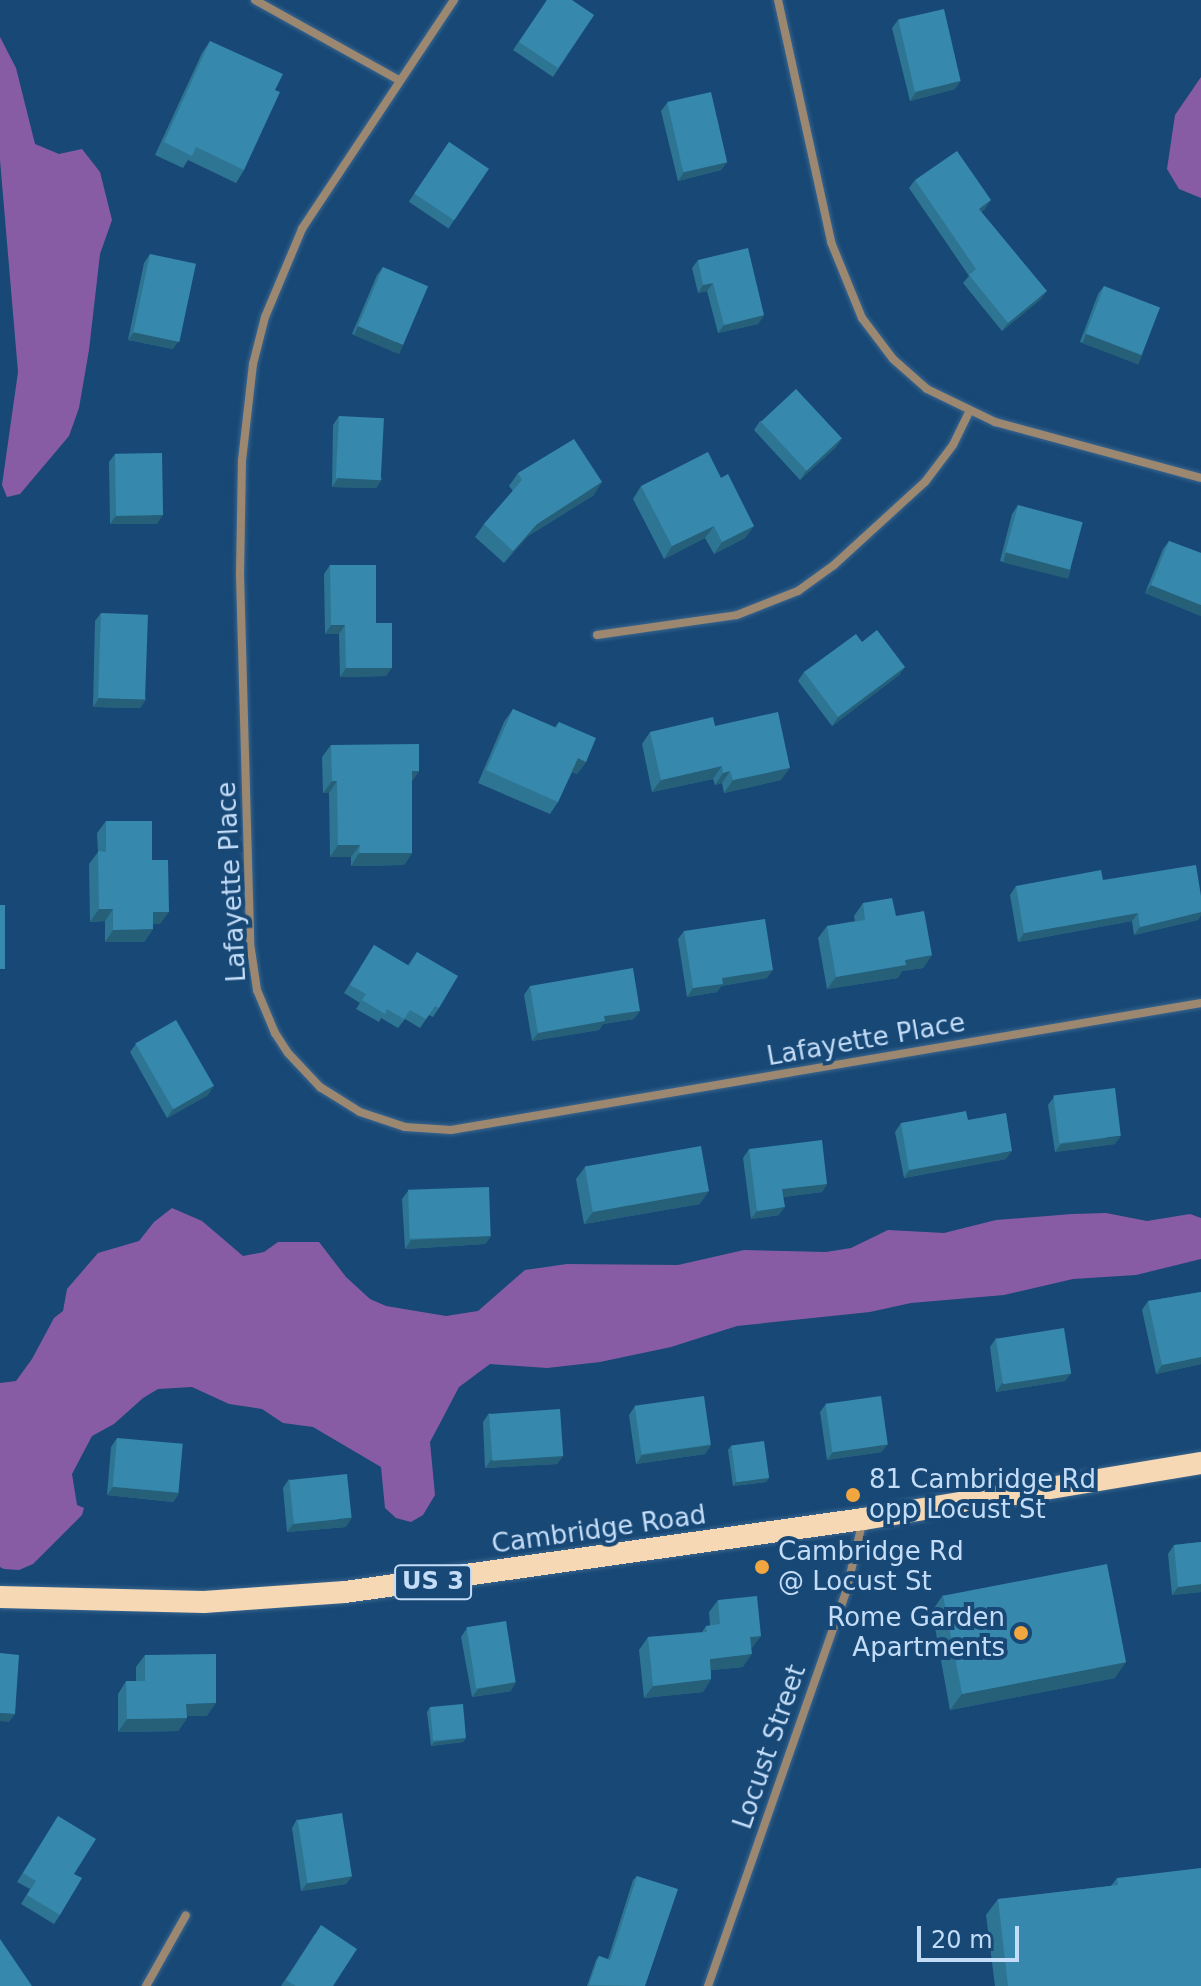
<!DOCTYPE html>
<style>
body{margin:0}
#map{position:relative;width:1201px;height:1986px;overflow:hidden;background:#184875;font-family:"DejaVu Sans",sans-serif}
div>[style]{position:absolute}
[style*='--x']{left:calc(var(--x)*1px);top:calc(var(--y)*1px);width:calc(var(--w)*1px);rotate:calc(var(--a)*1deg)}
.green>*{inset:0;background:#885ca5}
.roads{filter:drop-shadow(0 0 2px #3a668f) drop-shadow(0 0 2px #3a668f)}
.minor>*{height:8px;margin:-4px;padding:0 4px;transform-origin:4px;border-radius:4px;background:#9c8871}
.trunk>*{height:22px;margin:-11px;padding:0 11px;transform-origin:11px;border-radius:11px;background:#f6d8b4}
.wall>*{inset:0;background:#2e7594;transform-origin:0 0}
.shaded-wall>*{inset:0;background:#265f78;transform-origin:0 0}
.building>*{inset:0;background:#3688ac;transform-origin:0 0}
.dots>*{width:22px;height:22px;translate:-50% -50%;box-sizing:border-box;border:4px solid #184875;border-radius:50%}
span{translate:-50% -50%;white-space:nowrap;text-align:center;line-height:1.15;-webkit-text-stroke:8px #184875;paint-order:stroke}
.shield-label span{padding:2px 6px;background:#184875;border:2px solid;border-radius:6px;-webkit-text-stroke-width:0}
.shield-label{font-size:24px;color:#c3dcf8;font-weight:700}
.street-label{font-size:26px;color:#c3dcf8}
.poi-label{font-size:26px;color:#c3dcf8}
.left{translate:0 -50%;text-align:left}
.right{translate:-100% -50%;text-align:right}
.scale{position:absolute;left:917px;top:1926px;width:102px;height:36px;box-sizing:border-box;border:4px solid #c3dcf8;border-top:0;padding-left:10px;font-size:24px;line-height:28px;white-space:nowrap;color:#c3dcf8;-webkit-text-stroke:6px #184875;paint-order:stroke}
</style>
<div id="map">
<div class="green">
<i style="clip-path:polygon(0 37px,16px 68px,35px 144px,59px 154px,82px 149px,100px 172px,112px 220px,100px 254px,89px 350px,79px 408px,69px 436px,20px 494px,7px 497px,2px 485px,18px 372px,0 160px)"></i>
<i style="clip-path:polygon(1201px 77px,1201px 198px,1179px 189px,1167px 169px,1175px 115px)"></i>
<i style="clip-path:polygon(172px 1208px,202px 1221px,243px 1256px,264px 1252px,278px 1242px,319px 1242px,346px 1277px,370px 1299px,386px 1306px,446px 1316px,478px 1311px,525px 1270px,567px 1264px,678px 1265px,744px 1250px,826px 1252px,851px 1248px,888px 1230px,944px 1233px,996px 1220px,1072px 1214px,1106px 1213px,1147px 1221px,1190px 1214px,1201px 1218px,1201px 1259px,1136px 1275px,1073px 1279px,1004px 1295px,911px 1303px,870px 1312px,737px 1326px,671px 1347px,600px 1362px,547px 1368px,490px 1364px,459px 1387px,438px 1427px,430px 1442px,435px 1495px,423px 1515px,411px 1522px,396px 1518px,385px 1508px,381px 1467px,313px 1427px,283px 1423px,262px 1409px,229px 1404px,192px 1387px,158px 1389px,143px 1398px,114px 1424px,92px 1436px,72px 1474px,77px 1505px,84px 1508px,82px 1515px,33px 1564px,19px 1570px,4px 1569px,0 1567px,0 1383px,16px 1381px,32px 1359px,54px 1318px,63px 1311px,67px 1289px,98px 1253px,139px 1241px,154px 1222px)"></i>
</div>
<div class="roads">
<div class="minor">
<i style="--x:255;--y:0;--w:165;--a:29.1"></i>
<i style="--x:454;--y:0;--w:275;--a:123.6"></i>
<i style="--x:302;--y:229;--w:95;--a:112.8"></i>
<i style="--x:265;--y:317;--w:49;--a:104.3"></i>
<i style="--x:253;--y:364;--w:97;--a:96.5"></i>
<i style="--x:242;--y:460;--w:115;--a:91"></i>
<i style="--x:240;--y:575;--w:368;--a:88.4"></i>
<i style="--x:250;--y:943;--w:48;--a:81.5"></i>
<i style="--x:257;--y:990;--w:47;--a:67.3"></i>
<i style="--x:275;--y:1033;--w:24;--a:57"></i>
<i style="--x:288;--y:1053;--w:47;--a:46.7"></i>
<i style="--x:320;--y:1087;--w:47;--a:32"></i>
<i style="--x:360;--y:1112;--w:47;--a:18.4"></i>
<i style="--x:405;--y:1127;--w:46;--a:3.7"></i>
<i style="--x:451;--y:1130;--w:761;--a:-9.61"></i>
<i style="--x:778;--y:0;--w:248;--a:77.6"></i>
<i style="--x:831;--y:242;--w:82;--a:67.8"></i>
<i style="--x:862;--y:318;--w:51;--a:52.9"></i>
<i style="--x:893;--y:359;--w:45;--a:41.4"></i>
<i style="--x:927;--y:389;--w:76;--a:25.9"></i>
<i style="--x:995;--y:422;--w:213;--a:15.2"></i>
<i style="--x:597;--y:635;--w:141;--a:-8.1"></i>
<i style="--x:737;--y:615;--w:66;--a:-21.5"></i>
<i style="--x:798;--y:591;--w:44;--a:-35.8"></i>
<i style="--x:834;--y:565;--w:123;--a:-42.4"></i>
<i style="--x:925;--y:482;--w:46;--a:-52.9"></i>
<i style="--x:953;--y:445;--w:37;--a:-64"></i>
<i style="--x:146;--y:1986;--w:81;--a:-60.6"></i>
<i style="--x:708;--y:1986;--w:422;--a:-70.7"></i>
<i style="--x:847;--y:1588;--w:70;--a:-76.8"></i>
</div>
<div class="trunk">
<i style="--x:0;--y:1597;--w:204;--a:1.4"></i>
<i style="--x:204;--y:1602;--w:141;--a:-4.1"></i>
<i style="--x:345;--y:1592;--w:523;--a:-8.02"></i>
<i style="--x:863;--y:1519;--w:343;--a:-9.4"></i>
</div>
</div>
<div class="wall">
<i style="clip-path:polygon(547px 0,594px 15px,553px 77px,513px 50px)"></i>
<i style="clip-path:polygon(898px 20px,955px 89px,910px 101px,892px 28px)"></i>
<i style="clip-path:polygon(210px 41px,244px 170px,236px 183px,188px 160px,183px 168px,155px 155px,202px 53px)"></i>
<i style="clip-path:polygon(667px 103px,727px 162px,721px 170px,678px 181px,661px 111px)"></i>
<i style="left:449px;top:142px;width:48px;height:72px;rotate:34deg"></i>
<i style="clip-path:polygon(915px 180px,985px 209px,981px 212px,1041px 299px,1002px 331px,963px 283px,969px 276px,909px 188px)"></i>
<i style="clip-path:polygon(150px 254px,173px 349px,128px 340px,144px 263px)"></i>
<i style="clip-path:polygon(698px 260px,764px 315px,758px 324px,718px 333px,707px 291px,698px 293px,692px 268px)"></i>
<i style="clip-path:polygon(383px 267px,397px 353px,352px 334px,377px 275px)"></i>
<i style="clip-path:polygon(1104px 286px,1142px 355px,1136px 363px,1080px 342px,1098px 294px)"></i>
<i style="clip-path:polygon(339px 416px,382px 479px,376px 488px,332px 487px,333px 425px)"></i>
<i style="clip-path:polygon(760px 421px,842px 438px,836px 447px,800px 480px,754px 430px)"></i>
<i style="clip-path:polygon(115px 454px,157px 524px,110px 524px,109px 462px)"></i>
<i style="clip-path:polygon(518px 473px,594px 495px,528px 536px,504px 563px,475px 537px,484px 524px,513px 491px,509px 486px)"></i>
<i style="clip-path:polygon(721px 478px,754px 526px,745px 538px,714px 554px,705px 538px,664px 559px,633px 499px,641px 486px)"></i>
<i style="clip-path:polygon(1018px 505px,1071px 568px,1065px 577px,1000px 561px,1012px 514px)"></i>
<i style="clip-path:polygon(1169px 541px,1201px 553px,1201px 616px,1145px 593px,1163px 549px)"></i>
<i style="clip-path:polygon(330px 565px,386px 676px,340px 677px,339px 634px,325px 634px,324px 574px)"></i>
<i style="clip-path:polygon(101px 613px,146px 699px,140px 708px,93px 707px,95px 621px)"></i>
<i style="clip-path:polygon(862px 642px,905px 667px,899px 675px,832px 726px,798px 681px,804px 672px)"></i>
<i style="clip-path:polygon(513px 709px,555px 727px,559px 722px,586px 762px,577px 774px,572px 772px,558px 802px,550px 814px,478px 783px,504px 722px)"></i>
<i style="clip-path:polygon(715px 726px,781px 780px,724px 793px,722px 783px,715px 785px,713px 779px,652px 792px,642px 744px,650px 732px)"></i>
<i style="clip-path:polygon(331px 745px,419px 771px,412px 781px,412px 853px,404px 865px,351px 866px,351px 857px,330px 857px,329px 793px,323px 793px,322px 757px)"></i>
<i style="clip-path:polygon(106px 821px,152px 860px,160px 924px,153px 924px,153px 929px,144px 942px,105px 942px,105px 921px,90px 922px,89px 864px,98px 852px,97px 833px)"></i>
<i style="clip-path:polygon(1103px 880px,1201px 896px,1201px 915px,1198px 920px,1134px 935px,1132px 921px,1018px 942px,1010px 895px,1016px 886px)"></i>
<i style="clip-path:polygon(863px 903px,896px 916px,932px 955px,923px 968px,902px 971px,898px 978px,827px 989px,818px 938px,827px 926px,855px 921px,854px 916px)"></i>
<i style="clip-path:polygon(684px 931px,767px 978px,721px 986px,717px 992px,687px 997px,678px 939px)"></i>
<i style="clip-path:polygon(374px 945px,408px 965px,417px 952px,439px 1008px,433px 1017px,429px 1015px,420px 1028px,405px 1019px,398px 1028px,381px 1018px,379px 1022px,356px 1009px,360px 1003px,344px 993px)"></i>
<i style="clip-path:polygon(530px 986px,634px 1019px,603px 1024px,599px 1030px,532px 1041px,524px 995px)"></i>
<i style="clip-path:polygon(136px 1044px,208px 1095px,167px 1118px,130px 1052px)"></i>
<i style="clip-path:polygon(1054px 1097px,1115px 1144px,1055px 1152px,1048px 1105px)"></i>
<i style="clip-path:polygon(968px 1120px,1006px 1159px,904px 1178px,895px 1132px,901px 1123px)"></i>
<i style="clip-path:polygon(749px 1149px,827px 1184px,822px 1192px,783px 1197px,779px 1215px,751px 1219px,743px 1158px)"></i>
<i style="clip-path:polygon(585px 1167px,700px 1204px,584px 1224px,576px 1179px)"></i>
<i style="clip-path:polygon(408px 1191px,491px 1236px,485px 1244px,405px 1249px,402px 1199px)"></i>
<i style="clip-path:polygon(1201px 1292px,1201px 1364px,1156px 1374px,1142px 1310px,1148px 1301px)"></i>
<i style="clip-path:polygon(996px 1338px,1071px 1373px,1065px 1381px,996px 1392px,990px 1347px)"></i>
<i style="clip-path:polygon(826px 1404px,882px 1452px,827px 1460px,820px 1412px)"></i>
<i style="clip-path:polygon(635px 1406px,711px 1445px,705px 1454px,636px 1464px,629px 1415px)"></i>
<i style="clip-path:polygon(489px 1413px,563px 1456px,557px 1464px,485px 1468px,483px 1422px)"></i>
<i style="clip-path:polygon(117px 1438px,179px 1493px,173px 1502px,107px 1495px,111px 1447px)"></i>
<i style="clip-path:polygon(731px 1446px,769px 1478px,766px 1482px,733px 1486px,728px 1450px)"></i>
<i style="clip-path:polygon(289px 1479px,346px 1527px,287px 1532px,283px 1488px)"></i>
<i style="clip-path:polygon(1201px 1542px,1201px 1592px,1172px 1595px,1168px 1554px,1174px 1545px)"></i>
<i style="clip-path:polygon(943px 1595px,1115px 1678px,950px 1710px,932px 1611px)"></i>
<i style="clip-path:polygon(718px 1600px,761px 1636px,751px 1648px,743px 1667px,711px 1670px,711px 1679px,703px 1692px,644px 1698px,639px 1650px,648px 1637px,702px 1632px,706px 1626px,710px 1626px,709px 1612px)"></i>
<i style="clip-path:polygon(467px 1628px,511px 1691px,472px 1697px,461px 1637px)"></i>
<i style="clip-path:polygon(145px 1655px,207px 1716px,187px 1716px,187px 1718px,178px 1731px,118px 1732px,118px 1694px,126px 1681px,136px 1681px,136px 1667px)"></i>
<i style="clip-path:polygon(430px 1707px,466px 1738px,463px 1742px,431px 1746px,427px 1712px)"></i>
<i style="clip-path:polygon(58px 1816px,60px 1915px,54px 1924px,21px 1904px,30px 1889px,17px 1882px)"></i>
<i style="clip-path:polygon(297px 1819px,352px 1876px,346px 1884px,301px 1891px,292px 1828px)"></i>
<i style="clip-path:polygon(637px 1876px,645px 1986px,587px 1986px,596px 1960px,599px 1956px,608px 1959px,633px 1880px)"></i>
<i style="clip-path:polygon(1117px 1878px,1201px 1986px,995px 1986px,986px 1915px,998px 1899px,1111px 1886px)"></i>
<i style="clip-path:polygon(315px 1934px,333px 1986px,281px 1986px)"></i>
</div>
<div class="shaded-wall">
<i style="clip-path:polygon(961px 81px,955px 89px,910px 101px,916px 92px)"></i>
<i style="clip-path:polygon(727px 162px,721px 170px,678px 181px,684px 172px)"></i>
<i style="clip-path:polygon(991px 200px,985px 209px,973px 217px,979px 209px)"></i>
<i style="clip-path:polygon(713px 283px,707px 291px,698px 293px,703px 285px)"></i>
<i style="clip-path:polygon(1047px 291px,1041px 299px,1002px 331px,1008px 323px)"></i>
<i style="clip-path:polygon(764px 315px,758px 324px,718px 333px,724px 325px)"></i>
<i style="left:358px;top:326px;width:49px;height:10px;rotate:23deg"></i>
<i style="clip-path:polygon(134px 332px,179px 341px,173px 349px,128px 340px)"></i>
<i style="left:1086px;top:334px;width:60px;height:10px;rotate:21deg"></i>
<i style="clip-path:polygon(842px 438px,836px 447px,800px 480px,806px 471px)"></i>
<i style="clip-path:polygon(338px 478px,382px 479px,376px 488px,332px 487px)"></i>
<i style="clip-path:polygon(602px 482px,594px 495px,528px 536px,504px 563px,513px 551px,537px 524px)"></i>
<i style="clip-path:polygon(163px 515px,157px 524px,110px 524px,116px 516px)"></i>
<i style="clip-path:polygon(714px 526px,705px 538px,664px 559px,672px 546px)"></i>
<i style="clip-path:polygon(754px 526px,745px 538px,714px 554px,722px 542px)"></i>
<i style="left:1006px;top:552px;width:67px;height:11px;rotate:14deg"></i>
<i style="clip-path:polygon(1151px 585px,1201px 605px,1201px 616px,1145px 593px)"></i>
<i style="clip-path:polygon(331px 625px,345px 625px,339px 634px,325px 634px)"></i>
<i style="clip-path:polygon(905px 667px,899px 675px,832px 726px,838px 717px)"></i>
<i style="clip-path:polygon(346px 668px,392px 668px,386px 676px,340px 677px)"></i>
<i style="clip-path:polygon(99px 698px,146px 699px,140px 708px,93px 707px)"></i>
<i style="clip-path:polygon(578px 758px,586px 762px,577px 774px,569px 770px)"></i>
<i style="clip-path:polygon(722px 766px,713px 779px,652px 792px,661px 780px)"></i>
<i style="clip-path:polygon(790px 768px,781px 780px,724px 793px,733px 780px)"></i>
<i style="clip-path:polygon(412px 771px,419px 771px,410px 783px)"></i>
<i style="clip-path:polygon(730px 771px,722px 783px,715px 785px,723px 773px)"></i>
<i style="clip-path:polygon(332px 781px,337px 781px,329px 793px,323px 793px)"></i>
<i style="clip-path:polygon(338px 845px,360px 845px,351px 857px,330px 857px)"></i>
<i style="clip-path:polygon(359px 853px,412px 853px,404px 865px,351px 866px)"></i>
<i style="clip-path:polygon(99px 909px,113px 909px,105px 921px,90px 922px)"></i>
<i style="clip-path:polygon(153px 912px,169px 912px,160px 924px,145px 924px)"></i>
<i style="clip-path:polygon(1201px 912px,1201px 915px,1198px 920px,1134px 935px,1140px 927px)"></i>
<i style="clip-path:polygon(1138px 913px,1132px 921px,1018px 942px,1024px 933px)"></i>
<i style="clip-path:polygon(153px 929px,144px 942px,105px 942px,113px 930px)"></i>
<i style="clip-path:polygon(932px 955px,923px 968px,902px 971px,898px 978px,827px 989px,836px 977px,905px 960px)"></i>
<i style="clip-path:polygon(773px 970px,767px 978px,721px 986px,717px 992px,687px 997px,693px 988px,722px 978px)"></i>
<i style="clip-path:polygon(640px 1011px,634px 1019px,603px 1024px,599px 1030px,532px 1041px,538px 1033px,604px 1016px)"></i>
<i style="clip-path:polygon(214px 1086px,208px 1095px,167px 1118px,173px 1109px)"></i>
<i style="clip-path:polygon(1121px 1136px,1115px 1144px,1055px 1152px,1061px 1144px)"></i>
<i style="clip-path:polygon(1012px 1151px,1006px 1159px,904px 1178px,909px 1170px)"></i>
<i style="clip-path:polygon(827px 1184px,822px 1192px,777px 1198px,782px 1189px)"></i>
<i style="clip-path:polygon(709px 1191px,700px 1204px,584px 1224px,593px 1212px)"></i>
<i style="clip-path:polygon(785px 1207px,779px 1215px,751px 1219px,757px 1211px)"></i>
<i style="clip-path:polygon(491px 1236px,485px 1244px,405px 1249px,411px 1240px)"></i>
<i style="clip-path:polygon(1201px 1357px,1201px 1364px,1156px 1374px,1162px 1365px)"></i>
<i style="clip-path:polygon(1071px 1373px,1065px 1381px,996px 1392px,1002px 1383px)"></i>
<i style="clip-path:polygon(888px 1444px,882px 1452px,827px 1460px,833px 1452px)"></i>
<i style="clip-path:polygon(711px 1445px,705px 1454px,636px 1464px,642px 1455px)"></i>
<i style="clip-path:polygon(563px 1456px,557px 1464px,485px 1468px,491px 1460px)"></i>
<i style="clip-path:polygon(769px 1478px,766px 1482px,733px 1486px,736px 1482px)"></i>
<i style="clip-path:polygon(113px 1487px,179px 1493px,173px 1502px,107px 1495px)"></i>
<i style="clip-path:polygon(352px 1518px,346px 1527px,287px 1532px,293px 1524px)"></i>
<i style="clip-path:polygon(1201px 1584px,1201px 1592px,1172px 1595px,1178px 1587px)"></i>
<i style="clip-path:polygon(761px 1636px,752px 1648px,741px 1649px,750px 1637px)"></i>
<i style="clip-path:polygon(752px 1654px,743px 1667px,701px 1671px,710px 1659px)"></i>
<i style="clip-path:polygon(1126px 1662px,1115px 1678px,950px 1710px,962px 1694px)"></i>
<i style="clip-path:polygon(711px 1679px,703px 1692px,644px 1698px,653px 1686px)"></i>
<i style="clip-path:polygon(516px 1682px,511px 1691px,472px 1697px,478px 1689px)"></i>
<i style="clip-path:polygon(216px 1703px,207px 1716px,177px 1716px,186px 1704px)"></i>
<i style="clip-path:polygon(0 1713px,15px 1714px,9px 1722px,0 1721px)"></i>
<i style="clip-path:polygon(187px 1718px,178px 1731px,118px 1732px,127px 1719px)"></i>
<i style="clip-path:polygon(466px 1738px,463px 1742px,431px 1746px,434px 1742px)"></i>
<i style="clip-path:polygon(352px 1876px,346px 1884px,301px 1891px,307px 1883px)"></i>
</div>
<div class="building">
<i style="clip-path:polygon(547px 0,572px 0,594px 15px,558px 68px,519px 42px)"></i>
<i style="left:944px;top:9px;width:74px;height:47px;rotate:77deg"></i>
<i style="clip-path:polygon(210px 41px,283px 74px,275px 90px,280px 92px,244px 170px,196px 147px,192px 156px,164px 142px)"></i>
<i style="left:711px;top:92px;width:72px;height:45px;rotate:77deg"></i>
<i style="left:449px;top:142px;width:48px;height:62px;rotate:34deg"></i>
<i style="clip-path:polygon(957px 151px,991px 200px,979px 209px,1047px 291px,1008px 323px,969px 275px,976px 269px,915px 180px)"></i>
<i style="clip-path:polygon(748px 248px,764px 315px,724px 325px,713px 283px,703px 285px,698px 260px)"></i>
<i style="left:150px;top:254px;width:47px;height:80px;rotate:12deg"></i>
<i style="left:383px;top:267px;width:49px;height:64px;rotate:23deg"></i>
<i style="left:1104px;top:286px;width:60px;height:51px;rotate:21deg"></i>
<i style="left:796px;top:389px;width:67px;height:48px;rotate:47deg"></i>
<i style="left:339px;top:416px;width:45px;height:62px;rotate:3deg"></i>
<i style="clip-path:polygon(574px 439px,602px 482px,537px 524px,513px 551px,484px 524px,522px 480px,518px 473px)"></i>
<i style="clip-path:polygon(708px 452px,721px 478px,728px 474px,754px 526px,722px 542px,714px 526px,672px 546px,641px 486px)"></i>
<i style="left:162px;top:453px;width:62px;height:47px;rotate:89deg"></i>
<i style="left:1018px;top:505px;width:67px;height:49px;rotate:15deg"></i>
<i style="clip-path:polygon(1169px 541px,1201px 553px,1201px 605px,1151px 585px)"></i>
<i style="clip-path:polygon(330px 565px,376px 565px,376px 623px,392px 623px,392px 668px,346px 668px,345px 625px,331px 625px)"></i>
<i style="left:101px;top:613px;width:47px;height:85px;rotate:2deg"></i>
<i style="clip-path:polygon(877px 630px,905px 667px,838px 717px,804px 672px,856px 634px,862px 642px)"></i>
<i style="clip-path:polygon(513px 709px,556px 728px,559px 722px,596px 738px,586px 762px,578px 758px,558px 802px,486px 770px)"></i>
<i style="clip-path:polygon(778px 712px,790px 768px,733px 780px,730px 771px,723px 773px,722px 766px,661px 780px,650px 732px,713px 717px,715px 726px)"></i>
<i style="clip-path:polygon(419px 744px,419px 771px,412px 771px,412px 853px,359px 853px,360px 845px,338px 845px,337px 781px,332px 781px,331px 745px)"></i>
<i style="clip-path:polygon(106px 821px,152px 821px,152px 860px,168px 860px,169px 912px,153px 912px,153px 929px,113px 930px,113px 909px,99px 909px,98px 851px,106px 852px)"></i>
<i style="clip-path:polygon(1196px 865px,1201px 896px,1201px 912px,1140px 927px,1138px 913px,1024px 933px,1016px 886px,1101px 870px,1103px 880px)"></i>
<i style="clip-path:polygon(892px 898px,896px 916px,924px 911px,932px 955px,905px 960px,906px 965px,836px 977px,827px 926px,865px 920px,863px 903px)"></i>
<i style="left:0;top:905px;width:5px;height:64px"></i>
<i style="clip-path:polygon(765px 919px,773px 970px,722px 978px,723px 984px,693px 988px,684px 931px)"></i>
<i style="clip-path:polygon(374px 945px,409px 966px,417px 952px,458px 976px,439px 1008px,435px 1006px,426px 1019px,410px 1010px,404px 1019px,387px 1009px,385px 1014px,362px 1000px,366px 994px,350px 985px)"></i>
<i style="clip-path:polygon(633px 968px,640px 1011px,604px 1016px,605px 1021px,538px 1033px,530px 986px)"></i>
<i style="left:176px;top:1020px;width:76px;height:47px;rotate:60deg"></i>
<i style="left:1115px;top:1088px;width:48px;height:62px;rotate:83deg"></i>
<i style="clip-path:polygon(966px 1111px,968px 1120px,1006px 1113px,1012px 1151px,909px 1170px,901px 1123px)"></i>
<i style="clip-path:polygon(822px 1140px,827px 1184px,782px 1189px,785px 1207px,757px 1211px,749px 1149px)"></i>
<i style="left:701px;top:1146px;width:46px;height:118px;rotate:80deg"></i>
<i style="left:489px;top:1187px;width:49px;height:81px;rotate:88deg"></i>
<i style="clip-path:polygon(1201px 1292px,1201px 1357px,1162px 1365px,1148px 1301px)"></i>
<i style="left:1064px;top:1328px;width:46px;height:69px;rotate:81deg"></i>
<i style="left:704px;top:1396px;width:49px;height:70px;rotate:82deg"></i>
<i style="left:881px;top:1396px;width:49px;height:56px;rotate:82deg"></i>
<i style="left:560px;top:1409px;width:47px;height:71px;rotate:86deg"></i>
<i style="left:117px;top:1438px;width:66px;height:49px;rotate:5deg"></i>
<i style="left:764px;top:1441px;width:37px;height:33px;rotate:82deg"></i>
<i style="left:347px;top:1474px;width:44px;height:58px;rotate:84deg"></i>
<i style="clip-path:polygon(1201px 1542px,1201px 1584px,1178px 1587px,1174px 1545px)"></i>
<i style="left:1107px;top:1564px;width:100px;height:167px;rotate:79deg"></i>
<i style="clip-path:polygon(757px 1596px,761px 1636px,750px 1637px,752px 1654px,710px 1659px,711px 1679px,653px 1686px,648px 1637px,707px 1632px,706px 1626px,720px 1624px,718px 1600px)"></i>
<i style="left:506px;top:1621px;width:62px;height:40px;rotate:81deg"></i>
<i style="clip-path:polygon(0 1653px,19px 1655px,15px 1714px,0 1713px)"></i>
<i style="clip-path:polygon(216px 1654px,216px 1703px,186px 1704px,187px 1718px,127px 1719px,126px 1681px,145px 1681px,145px 1655px)"></i>
<i style="left:463px;top:1704px;width:34px;height:33px;rotate:85deg"></i>
<i style="left:342px;top:1813px;width:64px;height:45px;rotate:81deg"></i>
<i style="clip-path:polygon(58px 1816px,96px 1839px,74px 1874px,82px 1878px,60px 1915px,27px 1895px,36px 1881px,23px 1873px)"></i>
<i style="clip-path:polygon(1201px 1868px,1201px 1986px,1008px 1986px,998px 1899px,1118px 1885px,1117px 1878px)"></i>
<i style="clip-path:polygon(637px 1876px,678px 1889px,645px 1986px,589px 1985px,599px 1956px,610px 1960px)"></i>
<i style="clip-path:polygon(321px 1925px,357px 1949px,333px 1986px,296px 1986px,286px 1980px)"></i>
<i style="clip-path:polygon(0 1939px,32px 1986px,0 1986px)"></i>
</div>
<div class="dots">
<i style="left:853px;top:1495px;background:#f1a63f"></i>
<i style="left:762px;top:1567px;background:#f1a63f"></i>
<i style="left:1021px;top:1633px;background:#f1a63f"></i>
</div>
<div class="shield-label">
<span style="left:433px;top:1582px">US 3</span>
</div>
<div class="street-label">
<span style="left:232px;top:882px;rotate:-93deg">Lafayette Place</span>
<span style="left:866px;top:1040px;rotate:-10deg">Lafayette Place</span>
<span style="left:599px;top:1530px;rotate:-8deg">Cambridge Road</span>
<span style="left:770px;top:1747px;rotate:-71deg">Locust Street</span>
</div>
<div class="poi-label">
<span class="left" style="left:869px;top:1495px">81 Cambridge Rd<br>opp Locust St</span>
<span class="left" style="left:778px;top:1567px">Cambridge Rd<br>@ Locust St</span>
<span class="right" style="left:1005px;top:1633px">Rome Garden<br>Apartments</span>
</div>
<div class="scale">20 m</div>
</div>
